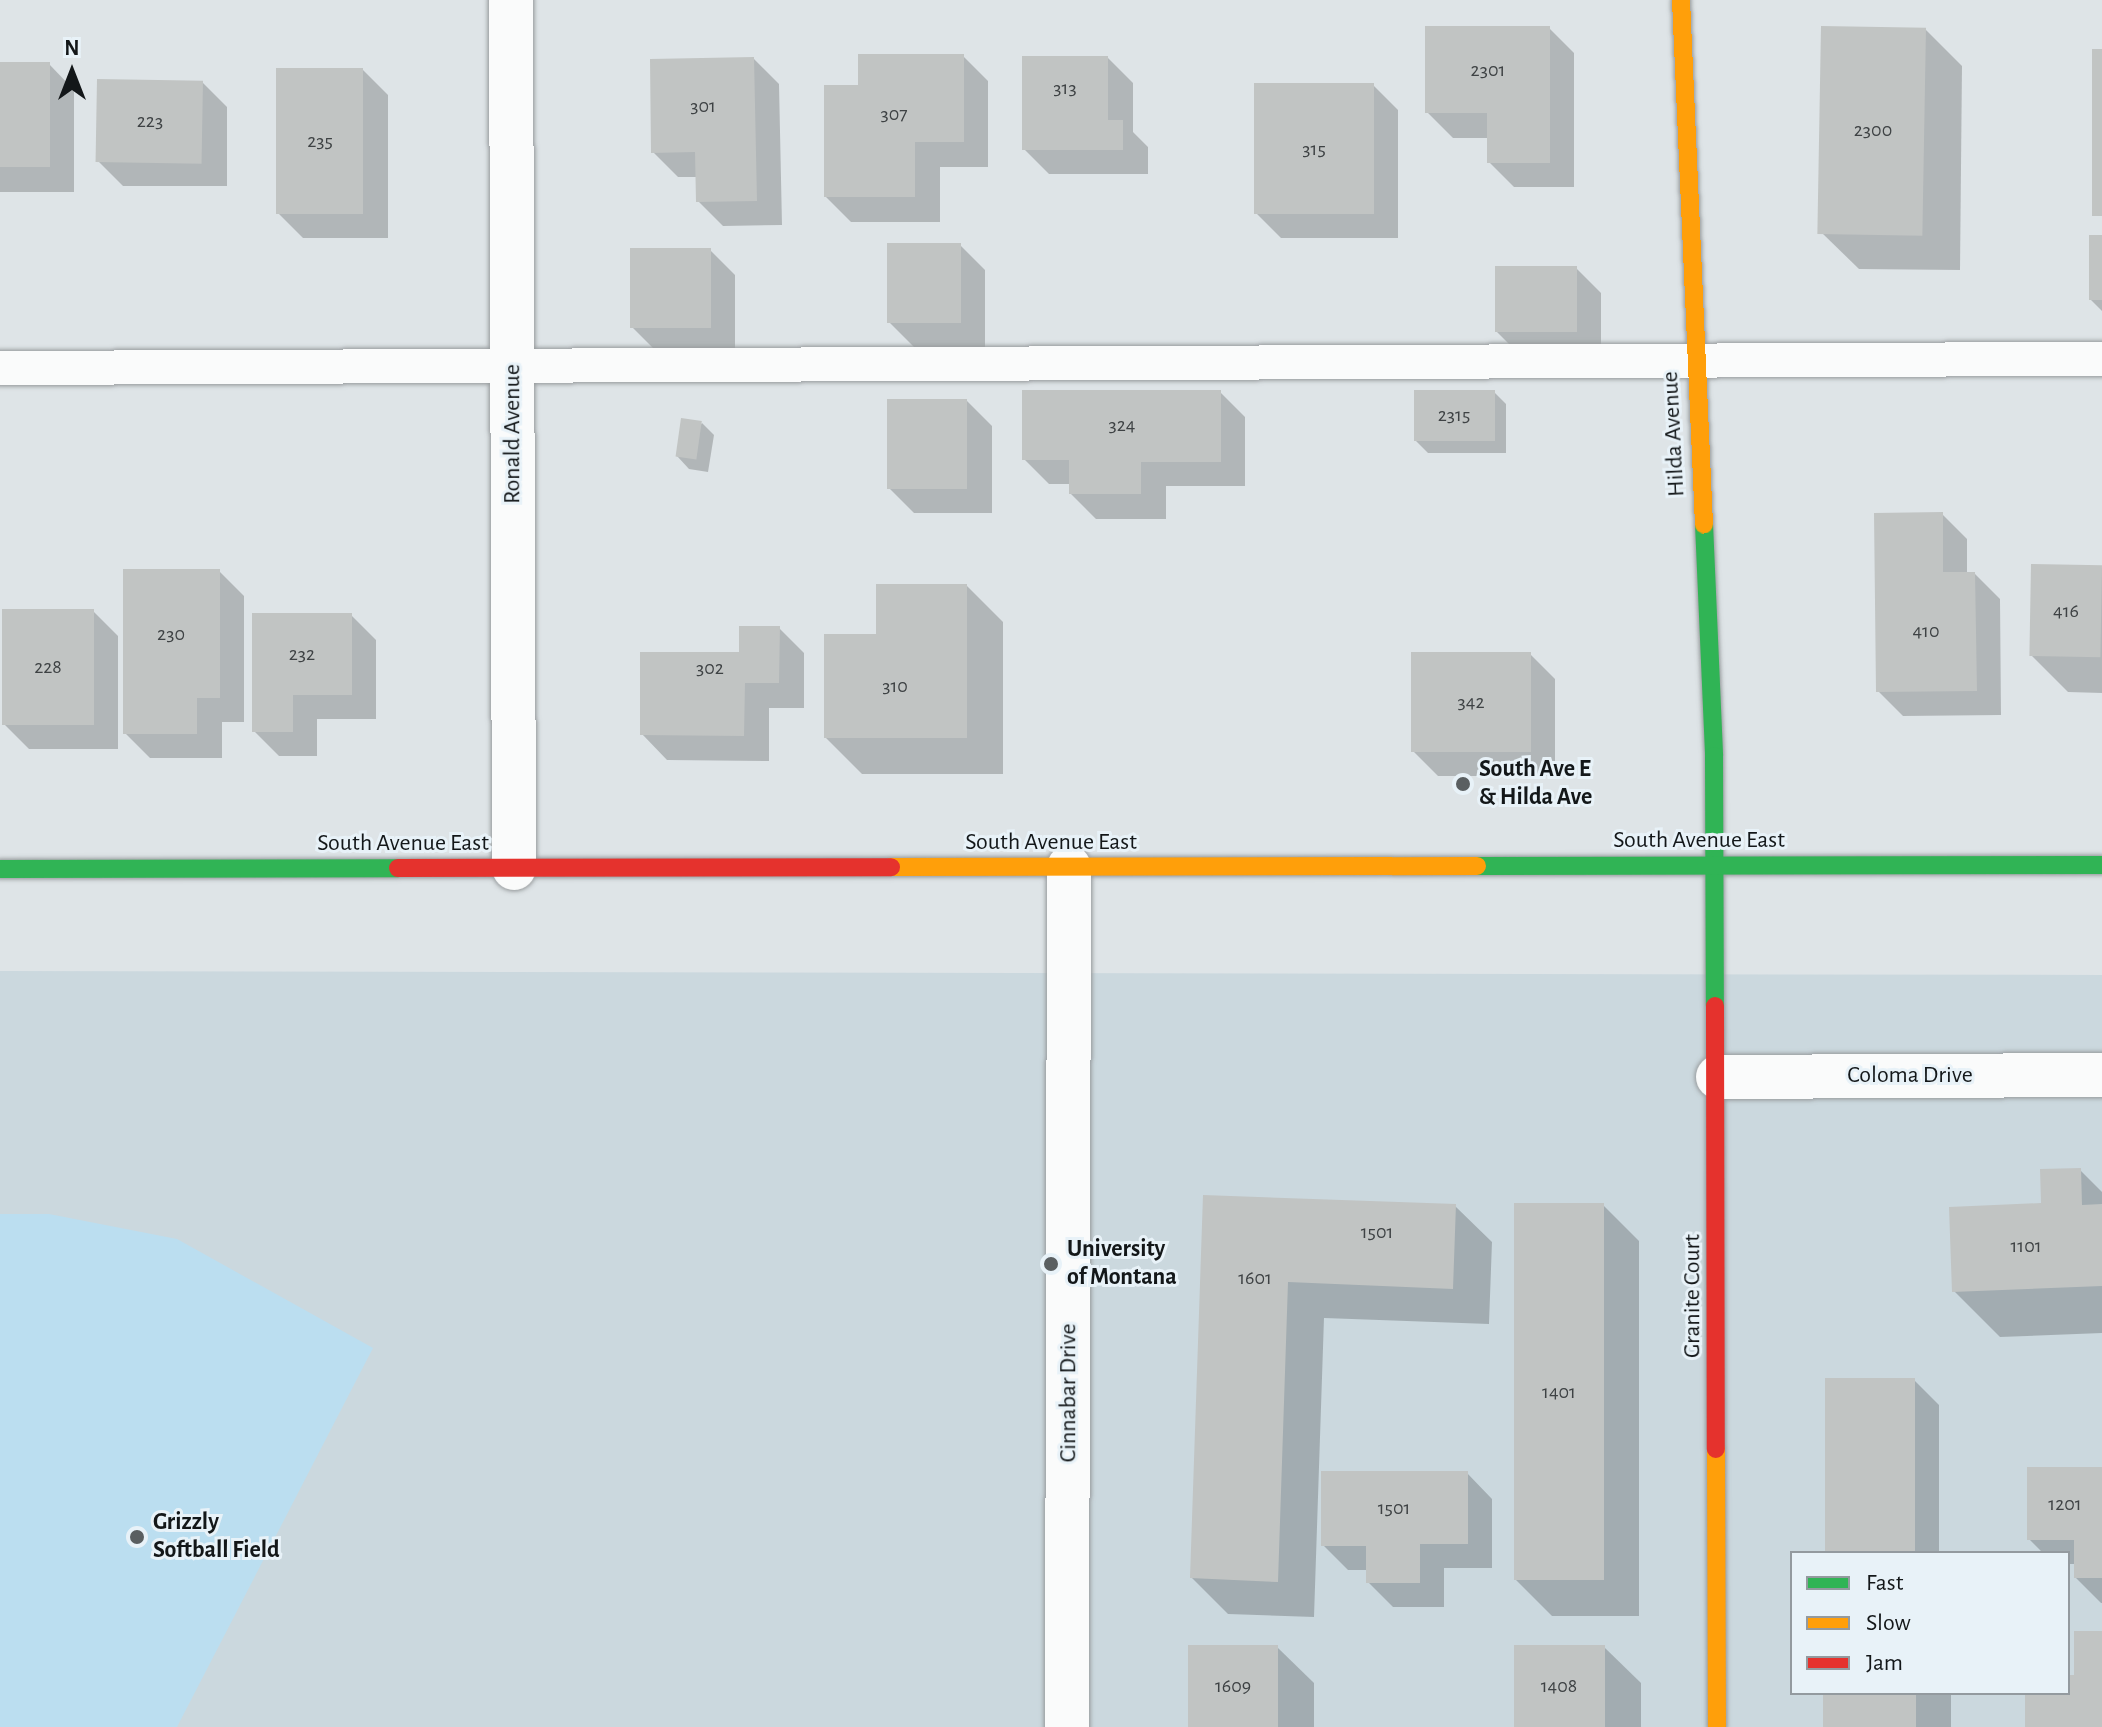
<!DOCTYPE html>
<style>
body{margin:0}
#map{position:relative;width:2102px;height:1727px;overflow:hidden;background:#dee4e7;font-family:"Alegreya Sans",sans-serif}
div>[style]{position:absolute}
[style*='--x']{left:calc(var(--x)*1px);top:calc(var(--y)*1px);width:calc(var(--w)*1px);rotate:calc(var(--a)*1deg)}
.built>*{inset:0;background:#cbd8de}
.green>*{inset:0;background:#bbdef0}
.shadow>*{inset:0;background:#0003;transform-origin:0 0}
.building>*{inset:0;background:#c1c4c3;transform-origin:0 0}
.roads{filter:drop-shadow(0 0 2px #989c9e) drop-shadow(0 0 2px #989c9e)}
.lane>*{height:34px;margin:-17px;padding:0 17px;transform-origin:17px;border-radius:17px;background:#fafbfb}
.street>*{height:44px;margin:-22px;padding:0 22px;transform-origin:22px;border-radius:22px;background:#fafbfb}
.fast>*{height:18px;margin:-9px;padding:0 9px;transform-origin:9px;border-radius:9px;background:#30b455}
.slow>*{height:18px;margin:-9px;padding:0 9px;transform-origin:9px;border-radius:9px;background:#ff9f0a}
.jam>*{height:18px;margin:-9px;padding:0 9px;transform-origin:9px;border-radius:9px;background:#e5322d}
.dots>*{width:22px;height:22px;translate:-50% -50%;box-sizing:border-box;border:4px solid #e8f2f8;border-radius:50%}
span{translate:-50% -50%;white-space:nowrap;text-align:center;line-height:1.15;-webkit-text-stroke:6px #e8f2f8;paint-order:stroke}
.number-label{font-size:20px;color:#3e4244}
.number-label span{-webkit-text-stroke-width:0}
.street-label{font-size:24px;color:#131719}
.poi-label{font-size:24px;color:#131719;font-weight:700}
.left{translate:0 -50%;text-align:left}
.legend{position:absolute;left:1790px;top:1551px;width:280px;height:144px;box-sizing:border-box;background:#e8f2f8;border:2px solid #939a9f;margin:0;padding:10px 14px;list-style:none;font-size:24px;color:#131719}
.legend li{display:flex;align-items:center;gap:16px;height:40px}
.legend b{width:40px;border:2px solid #939a9f}
.north{position:absolute;left:32px;top:32px;width:80px;height:80px;-webkit-text-stroke:6px #e8f2f8;paint-order:stroke;rotate:0deg;font-size:22px;font-weight:700;line-height:32px;text-align:center;color:#131719}
.north::after{content:'';display:block;margin:auto;width:28px;height:36px;background:#131719;clip-path:polygon(50% 0,100% 100%,50% 72%,0 100%)}
</style>
<div id="map">
<div class="built">
<i style="clip-path:polygon(evenodd,0 971px,2102px 975px,2102px 1727px,0 1727px,0 971px,1792px 1553px,2068px 1553px,2068px 1693px,1792px 1693px,1792px 1553px)"></i>
</div>
<div class="green">
<i style="clip-path:polygon(0 1214px,49px 1214px,177px 1239px,373px 1348px,177px 1727px,0 1727px)"></i>
</div>
<div class="shadow">
<i style="clip-path:polygon(1549px 28px,1574px 53px,1574px 187px,1514px 187px,1489px 162px,1489px 138px,1453px 138px,1428px 113px)"></i>
<i style="clip-path:polygon(1925px 29px,1962px 66px,1960px 270px,1859px 269px,1822px 233px)"></i>
<i style="clip-path:polygon(963px 56px,988px 81px,988px 167px,940px 167px,940px 222px,851px 222px,826px 197px,860px 87px)"></i>
<i style="clip-path:polygon(1108px 58px,1133px 83px,1133px 132px,1148px 147px,1148px 174px,1049px 174px,1024px 149px)"></i>
<i style="clip-path:polygon(754px 59px,779px 84px,782px 225px,723px 226px,698px 201px,698px 177px,678px 177px,653px 152px)"></i>
<i style="clip-path:polygon(0 64px,49px 64px,74px 90px,74px 192px,0 192px)"></i>
<i style="clip-path:polygon(363px 70px,388px 95px,388px 238px,303px 238px,278px 213px)"></i>
<i style="clip-path:polygon(202px 82px,227px 107px,227px 186px,123px 186px,98px 161px)"></i>
<i style="clip-path:polygon(1373px 85px,1398px 110px,1398px 238px,1281px 238px,1256px 213px)"></i>
<i style="clip-path:polygon(2102px 237px,2102px 311px,2090px 299px)"></i>
<i style="clip-path:polygon(960px 245px,985px 270px,985px 347px,914px 347px,889px 322px)"></i>
<i style="clip-path:polygon(710px 250px,735px 275px,735px 353px,658px 353px,632px 327px)"></i>
<i style="clip-path:polygon(1576px 268px,1601px 293px,1601px 357px,1522px 357px,1497px 332px)"></i>
<i style="clip-path:polygon(1220px 392px,1245px 417px,1245px 486px,1166px 486px,1166px 519px,1096px 519px,1071px 494px,1071px 484px,1049px 484px,1024px 459px)"></i>
<i style="clip-path:polygon(1494px 392px,1506px 404px,1506px 453px,1428px 453px,1416px 441px)"></i>
<i style="clip-path:polygon(967px 401px,992px 426px,992px 513px,914px 513px,889px 488px)"></i>
<i style="clip-path:polygon(702px 423px,714px 435px,708px 472px,689px 469px,677px 456px)"></i>
<i style="clip-path:polygon(1942px 514px,1967px 539px,1967px 574px,1975px 574px,2000px 599px,2001px 715px,1903px 716px,1878px 691px)"></i>
<i style="clip-path:polygon(2102px 567px,2102px 693px,2068px 692px,2032px 656px)"></i>
<i style="clip-path:polygon(219px 571px,244px 596px,244px 722px,222px 722px,222px 758px,150px 758px,125px 733px)"></i>
<i style="clip-path:polygon(967px 586px,1003px 622px,1003px 774px,862px 774px,826px 738px,878px 636px)"></i>
<i style="clip-path:polygon(93px 611px,118px 636px,118px 749px,29px 749px,4px 724px)"></i>
<i style="clip-path:polygon(351px 615px,376px 640px,376px 719px,317px 719px,317px 756px,279px 756px,254px 731px)"></i>
<i style="clip-path:polygon(779px 628px,804px 653px,804px 708px,769px 708px,769px 761px,667px 760px,642px 734px)"></i>
<i style="clip-path:polygon(1530px 654px,1555px 679px,1555px 776px,1438px 776px,1413px 751px)"></i>
<i style="clip-path:polygon(2080px 1170px,2102px 1192px,2102px 1333px,2000px 1337px,1954px 1291px)"></i>
<i style="clip-path:polygon(1205px 1197px,1455px 1206px,1492px 1242px,1489px 1324px,1324px 1318px,1314px 1617px,1228px 1614px,1192px 1578px)"></i>
<i style="clip-path:polygon(1603px 1205px,1639px 1241px,1639px 1616px,1552px 1616px,1516px 1580px)"></i>
<i style="clip-path:polygon(1914px 1380px,1939px 1405px,1939px 1553px,1827px 1553px)"></i>
<i style="clip-path:polygon(2102px 1469px,2102px 1603px,2101px 1603px,2076px 1578px,2076px 1564px,2068px 1564px,2068px 1553px,2043px 1553px,2029px 1539px)"></i>
<i style="clip-path:polygon(1467px 1473px,1492px 1499px,1492px 1568px,1444px 1568px,1444px 1607px,1393px 1607px,1368px 1582px,1368px 1570px,1348px 1570px,1323px 1545px)"></i>
<i style="clip-path:polygon(1277px 1647px,1314px 1683px,1314px 1727px,1190px 1727px)"></i>
<i style="clip-path:polygon(1604px 1647px,1641px 1683px,1641px 1727px,1516px 1727px)"></i>
<i style="left:1825px;top:1693px;width:126px;height:34px"></i>
</div>
<div class="building">
<i style="clip-path:polygon(1425px 26px,1550px 26px,1550px 163px,1487px 163px,1487px 113px,1425px 113px)"></i>
<i style="left:1821px;top:26px;width:105px;height:208px;rotate:1deg"></i>
<i style="left:2092px;top:49px;width:10px;height:167px"></i>
<i style="clip-path:polygon(858px 54px,964px 54px,964px 142px,915px 142px,915px 197px,824px 197px,824px 85px,858px 85px)"></i>
<i style="clip-path:polygon(1022px 56px,1108px 56px,1108px 120px,1123px 120px,1123px 150px,1022px 150px)"></i>
<i style="clip-path:polygon(754px 57px,757px 201px,696px 202px,695px 152px,651px 153px,650px 59px)"></i>
<i style="left:0;top:62px;width:50px;height:105px"></i>
<i style="left:276px;top:68px;width:87px;height:146px"></i>
<i style="left:97px;top:79px;width:106px;height:83px;rotate:1deg"></i>
<i style="left:1254px;top:83px;width:120px;height:131px"></i>
<i style="left:2089px;top:235px;width:13px;height:65px"></i>
<i style="left:887px;top:243px;width:74px;height:80px"></i>
<i style="left:630px;top:248px;width:81px;height:80px"></i>
<i style="left:1495px;top:266px;width:82px;height:66px"></i>
<i style="clip-path:polygon(1022px 390px,1221px 390px,1221px 462px,1141px 462px,1141px 494px,1069px 494px,1069px 460px,1022px 460px)"></i>
<i style="left:1414px;top:390px;width:81px;height:51px"></i>
<i style="left:887px;top:399px;width:80px;height:90px"></i>
<i style="left:681px;top:418px;width:21px;height:39px;rotate:8deg"></i>
<i style="clip-path:polygon(1943px 512px,1943px 572px,1975px 572px,1977px 691px,1876px 692px,1874px 513px)"></i>
<i style="left:2031px;top:564px;width:71px;height:92px;rotate:1deg"></i>
<i style="clip-path:polygon(123px 569px,220px 569px,220px 698px,197px 698px,197px 734px,123px 734px)"></i>
<i style="clip-path:polygon(876px 584px,967px 584px,967px 738px,824px 738px,824px 634px,876px 634px)"></i>
<i style="left:2px;top:609px;width:92px;height:116px"></i>
<i style="clip-path:polygon(252px 613px,352px 613px,352px 695px,293px 695px,293px 732px,252px 732px)"></i>
<i style="clip-path:polygon(739px 626px,780px 626px,779px 683px,745px 683px,744px 736px,640px 735px,640px 652px,739px 652px)"></i>
<i style="left:1411px;top:652px;width:120px;height:100px"></i>
<i style="clip-path:polygon(2081px 1168px,2082px 1205px,2102px 1204px,2102px 1286px,1952px 1292px,1949px 1207px,2041px 1203px,2040px 1169px)"></i>
<i style="clip-path:polygon(1203px 1195px,1456px 1204px,1453px 1289px,1288px 1282px,1278px 1582px,1190px 1578px)"></i>
<i style="left:1514px;top:1203px;width:90px;height:377px"></i>
<i style="left:1825px;top:1378px;width:90px;height:175px"></i>
<i style="clip-path:polygon(2027px 1467px,2102px 1467px,2102px 1578px,2074px 1578px,2074px 1540px,2027px 1540px)"></i>
<i style="clip-path:polygon(1321px 1471px,1468px 1471px,1468px 1544px,1420px 1544px,1420px 1583px,1366px 1583px,1366px 1546px,1321px 1546px)"></i>
<i style="clip-path:polygon(2074px 1631px,2102px 1631px,2102px 1727px,2025px 1727px,2025px 1693px,2068px 1693px,2068px 1675px,2074px 1675px)"></i>
<i style="left:1188px;top:1645px;width:90px;height:82px"></i>
<i style="left:1514px;top:1645px;width:91px;height:82px"></i>
<i style="left:1823px;top:1693px;width:93px;height:34px"></i>
</div>
<div class="roads">
<div class="lane">
<i style="--x:0;--y:368;--w:2102;--a:-0.25"></i>
</div>
<div class="street">
<i style="--x:511;--y:0;--w:868;--a:89.8"></i>
<i style="--x:1718;--y:1077;--w:384;--a:-0.3"></i>
<i style="--x:1067;--y:1727;--w:860;--a:-89.87"></i>
</div>
<div class="fast">
<i style="--x:1704;--y:524;--w:232;--a:87.5"></i>
<i style="--x:1714;--y:756;--w:250;--a:89.8"></i>
<i style="--x:1477;--y:866;--w:625;--a:-0.09"></i>
<i style="--x:0;--y:869;--w:398;--a:-0.1"></i>
</div>
<div class="slow">
<i style="--x:1681;--y:0;--w:525;--a:87.49"></i>
<i style="--x:891;--y:867;--w:586;--a:-0.1"></i>
<i style="--x:1716;--y:1449;--w:278;--a:89.8"></i>
</div>
<div class="jam">
<i style="--x:398;--y:868;--w:493;--a:-0.1"></i>
<i style="--x:1715;--y:1006;--w:443;--a:89.9"></i>
</div>
</div>
<div class="dots">
<i style="left:1463px;top:784px;background:#5a5f61"></i>
<i style="left:1051px;top:1264px;background:#5a5f61"></i>
<i style="left:137px;top:1537px;background:#5a5f61"></i>
</div>
<div class="number-label">
<span style="left:1488px;top:70px">2301</span>
<span style="left:1065px;top:88px">313</span>
<span style="left:703px;top:106px">301</span>
<span style="left:894px;top:114px">307</span>
<span style="left:150px;top:121px">223</span>
<span style="left:1873px;top:130px">2300</span>
<span style="left:320px;top:141px">235</span>
<span style="left:1314px;top:149px">315</span>
<span style="left:1454px;top:415px">2315</span>
<span style="left:1122px;top:425px">324</span>
<span style="left:2066px;top:611px">416</span>
<span style="left:1926px;top:631px">410</span>
<span style="left:171px;top:634px">230</span>
<span style="left:302px;top:654px">232</span>
<span style="left:48px;top:667px">228</span>
<span style="left:710px;top:668px">302</span>
<span style="left:895px;top:686px">310</span>
<span style="left:1471px;top:702px">342</span>
<span style="left:1377px;top:1232px">1501</span>
<span style="left:2026px;top:1246px">1101</span>
<span style="left:1255px;top:1278px">1601</span>
<span style="left:1559px;top:1392px">1401</span>
<span style="left:2065px;top:1504px">1201</span>
<span style="left:1394px;top:1508px">1501</span>
<span style="left:1233px;top:1686px">1609</span>
<span style="left:1559px;top:1686px">1408</span>
</div>
<div class="street-label">
<span style="left:513px;top:434px;rotate:-90deg">Ronald Avenue</span>
<span style="left:1674px;top:434px;rotate:-93deg">Hilda Avenue</span>
<span style="left:1699px;top:841px">South Avenue East</span>
<span style="left:1051px;top:843px">South Avenue East</span>
<span style="left:403px;top:844px">South Avenue East</span>
<span style="left:1910px;top:1076px">Coloma Drive</span>
<span style="left:1693px;top:1296px;rotate:-90deg">Granite Court</span>
<span style="left:1069px;top:1393px;rotate:-90deg">Cinnabar Drive</span>
</div>
<div class="poi-label">
<span class="left" style="left:1479px;top:784px">South Ave E<br>&amp; Hilda Ave</span>
<span class="left" style="left:1067px;top:1264px">University<br>of Montana</span>
<span class="left" style="left:153px;top:1537px">Grizzly<br>Softball Field</span>
</div>
<ul class="legend">
<li><b style="height:10px;background:#30b455"></b>Fast</li>
<li><b style="height:10px;background:#ff9f0a"></b>Slow</li>
<li><b style="height:10px;background:#e5322d"></b>Jam</li>
</ul>
<div class="north">N</div>
</div>
